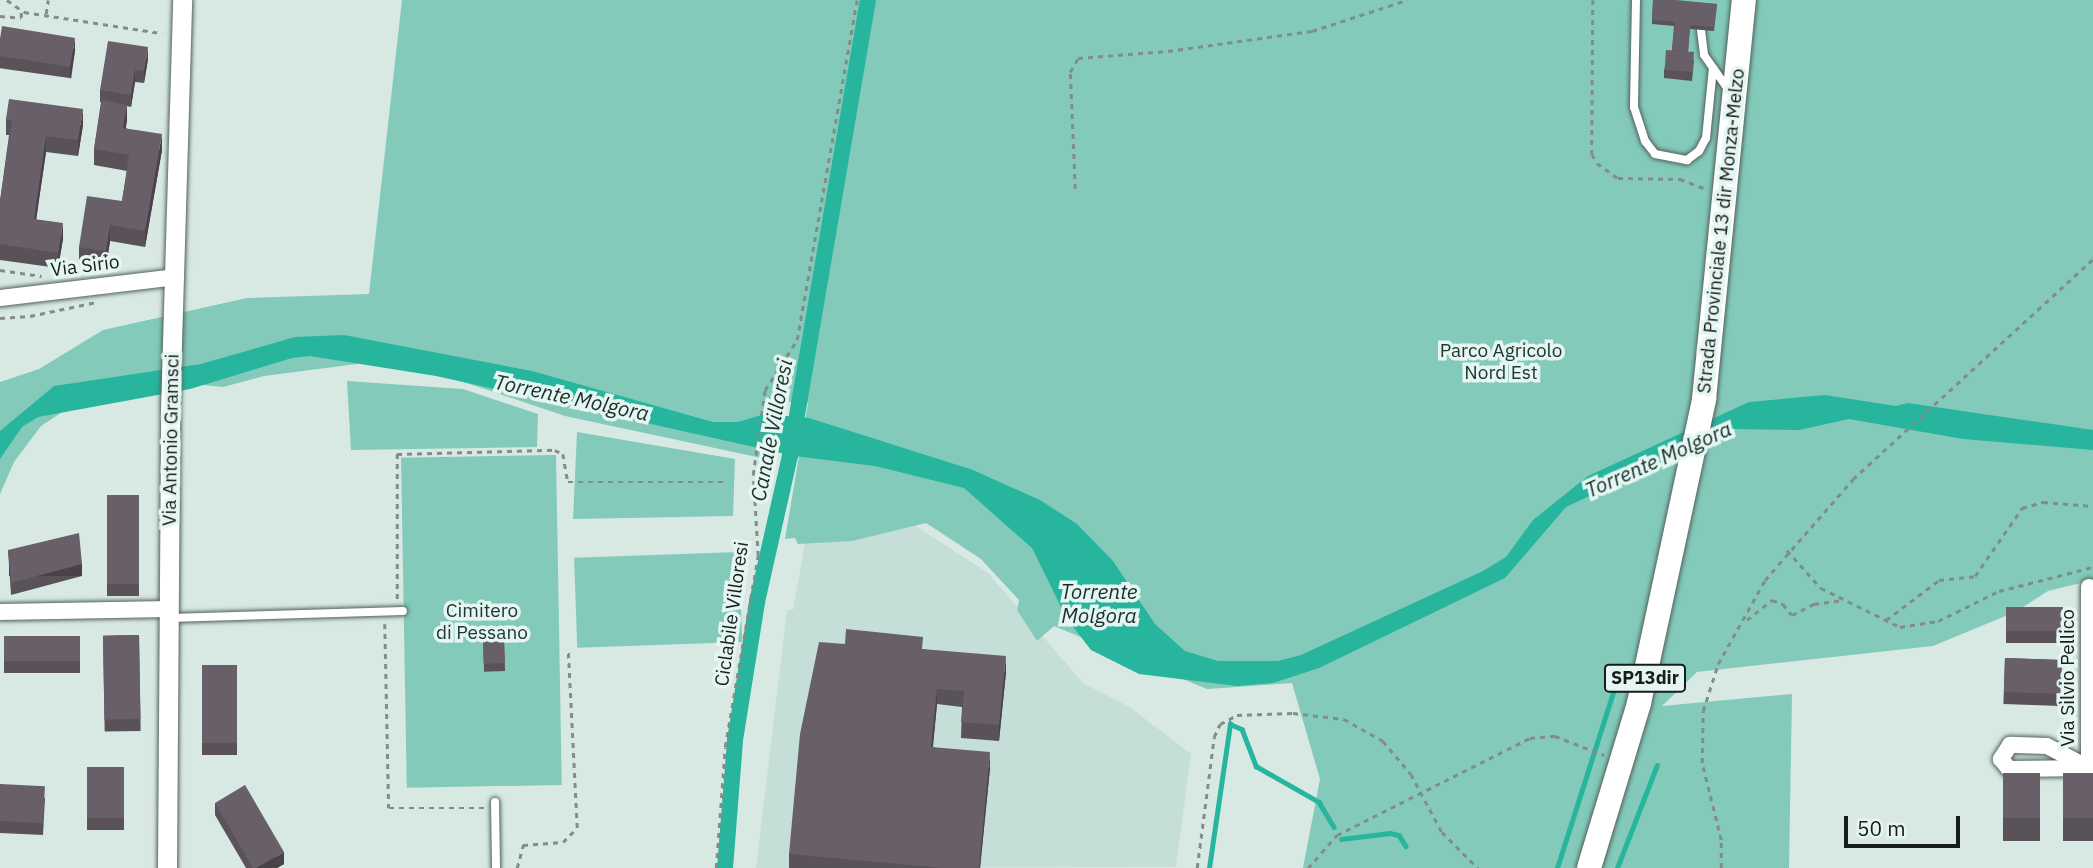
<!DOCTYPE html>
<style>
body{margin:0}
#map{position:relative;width:2093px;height:868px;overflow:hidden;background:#d8e9e4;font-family:"IBM Plex Sans",sans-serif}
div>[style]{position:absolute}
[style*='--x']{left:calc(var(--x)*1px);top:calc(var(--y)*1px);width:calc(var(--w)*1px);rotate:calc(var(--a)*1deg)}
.built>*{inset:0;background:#c5dfd8}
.green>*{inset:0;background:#83caba;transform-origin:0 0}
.water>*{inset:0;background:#27b59e}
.stream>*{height:4.5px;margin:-2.25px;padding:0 2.25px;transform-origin:2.25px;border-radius:2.25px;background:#27b59e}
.canal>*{height:16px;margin:-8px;padding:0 8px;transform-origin:8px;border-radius:8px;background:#27b59e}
.path>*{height:2.5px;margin-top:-1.25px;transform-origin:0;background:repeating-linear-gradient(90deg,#818d89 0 5px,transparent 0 10px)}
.roads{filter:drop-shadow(0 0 2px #52615d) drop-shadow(0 0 2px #52615d)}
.service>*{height:8px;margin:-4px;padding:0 4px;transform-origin:4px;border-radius:4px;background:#fff}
.minor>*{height:16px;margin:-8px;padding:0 8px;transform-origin:8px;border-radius:8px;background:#fff}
.tertiary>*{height:19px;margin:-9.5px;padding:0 9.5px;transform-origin:9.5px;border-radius:9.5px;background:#fff}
.primary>*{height:24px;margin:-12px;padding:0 12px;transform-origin:12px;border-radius:12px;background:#fff}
.wall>*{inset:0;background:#595259;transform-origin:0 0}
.shaded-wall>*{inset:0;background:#494249;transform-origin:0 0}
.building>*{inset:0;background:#685f68;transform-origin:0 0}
span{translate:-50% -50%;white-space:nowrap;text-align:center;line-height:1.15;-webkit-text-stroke:7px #e5f6f2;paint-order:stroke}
.shield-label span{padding:2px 5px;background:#e5f6f2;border:2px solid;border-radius:5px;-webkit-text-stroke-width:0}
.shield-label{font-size:18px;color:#171d1b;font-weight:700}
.street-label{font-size:19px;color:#171d1b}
.park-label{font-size:19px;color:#203732}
.water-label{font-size:21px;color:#192f2a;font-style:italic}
.scale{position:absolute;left:1844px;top:816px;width:116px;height:32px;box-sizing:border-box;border:4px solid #171d1b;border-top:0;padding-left:9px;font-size:21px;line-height:24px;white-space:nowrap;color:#171d1b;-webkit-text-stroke:5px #e5f6f2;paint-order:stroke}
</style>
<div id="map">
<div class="built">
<i style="clip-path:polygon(910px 522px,988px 573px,1083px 683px,1131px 708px,1191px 754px,1176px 867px,756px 868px,787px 610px,793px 610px,805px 543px)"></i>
</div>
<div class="green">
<i style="clip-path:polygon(402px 0,2093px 0,2093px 580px,2048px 591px,2015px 612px,1933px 646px,1697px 672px,1662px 706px,1792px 694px,1789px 868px,1303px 868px,1320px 779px,1292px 683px,1207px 689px,1054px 626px,1037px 641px,1017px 610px,1019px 600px,981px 559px,926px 523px,852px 541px,798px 544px,795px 538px,785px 539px,808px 403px,788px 402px,776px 461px,565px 416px,422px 368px,380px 361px,264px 376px,223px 387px,146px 379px,76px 403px,41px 426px,14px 462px,0 494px,0 382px,39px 369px,103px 330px,247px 298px,369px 294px)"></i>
<i style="clip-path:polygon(347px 381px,463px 389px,538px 414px,537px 447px,351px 450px)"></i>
<i style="clip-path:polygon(577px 432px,735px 459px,733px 516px,573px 519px)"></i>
<i style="left:556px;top:455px;width:330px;height:155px;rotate:89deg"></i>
<i style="left:739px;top:552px;width:90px;height:165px;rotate:88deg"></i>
</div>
<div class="water">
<i style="clip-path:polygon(344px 335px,532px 371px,713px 422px,738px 422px,765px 414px,809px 418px,973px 470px,1040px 500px,1077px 524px,1113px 561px,1155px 624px,1185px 651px,1218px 661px,1278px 661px,1301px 655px,1483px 571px,1506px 557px,1533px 520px,1588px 476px,1749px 402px,1825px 395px,1896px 406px,1908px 403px,2093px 430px,2093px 450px,1963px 439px,1849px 419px,1799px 430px,1733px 429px,1566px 507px,1505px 578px,1319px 668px,1273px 683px,1237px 686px,1139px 674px,1091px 650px,1067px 619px,1032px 548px,964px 488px,875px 466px,794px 456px,436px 376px,310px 356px,292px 358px,190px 389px,38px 417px,22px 427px,0 459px,0 431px,54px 386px,201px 364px,295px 337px)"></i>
</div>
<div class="stream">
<i style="--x:1341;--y:839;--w:49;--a:-7"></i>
<i style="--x:1390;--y:833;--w:9;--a:13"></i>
<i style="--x:1399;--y:835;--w:13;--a:58"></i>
<i style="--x:1209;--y:868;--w:146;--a:-81.7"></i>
<i style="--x:1230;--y:724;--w:13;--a:23"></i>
<i style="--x:1242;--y:729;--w:40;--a:69"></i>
<i style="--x:1256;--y:766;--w:73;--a:29.7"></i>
<i style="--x:1319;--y:802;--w:29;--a:59"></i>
<i style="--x:1557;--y:868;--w:211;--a:-72.3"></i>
<i style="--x:1617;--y:868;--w:110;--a:-68.8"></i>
</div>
<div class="canal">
<i style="--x:725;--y:868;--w:128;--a:-85.5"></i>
<i style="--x:735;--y:740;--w:140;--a:-80.9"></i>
<i style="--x:757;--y:602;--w:150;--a:-77.3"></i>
<i style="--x:790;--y:456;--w:463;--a:-80.3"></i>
</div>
<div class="path">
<i style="--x:7;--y:0;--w:21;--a:35"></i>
<i style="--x:24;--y:12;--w:140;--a:8.7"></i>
<i style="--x:1593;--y:0;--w:154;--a:90.4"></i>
<i style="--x:1592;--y:154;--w:10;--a:61"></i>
<i style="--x:1597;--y:163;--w:26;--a:36"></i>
<i style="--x:1618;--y:178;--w:62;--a:0.9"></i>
<i style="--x:1680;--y:179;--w:28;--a:21"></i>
<i style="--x:46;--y:14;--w:14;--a:-82"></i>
<i style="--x:0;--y:16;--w:21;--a:5"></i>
<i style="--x:21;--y:18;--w:7;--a:-90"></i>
<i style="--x:1075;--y:189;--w:117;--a:-92.4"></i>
<i style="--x:1070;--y:72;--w:16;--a:-60"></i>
<i style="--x:1078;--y:58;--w:90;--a:-4.4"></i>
<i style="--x:1168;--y:51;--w:145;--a:-7.9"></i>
<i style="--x:1312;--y:31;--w:100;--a:-18.1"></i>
<i style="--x:0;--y:270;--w:42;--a:8.1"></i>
<i style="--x:0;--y:318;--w:30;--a:-4"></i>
<i style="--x:30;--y:316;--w:68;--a:-11.8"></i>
<i style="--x:1787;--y:550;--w:51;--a:48.2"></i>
<i style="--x:1821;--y:588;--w:88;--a:26.3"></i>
<i style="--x:1900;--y:627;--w:38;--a:-9"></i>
<i style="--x:1938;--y:621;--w:68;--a:-26.2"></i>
<i style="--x:1999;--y:591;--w:97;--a:-14.3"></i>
<i style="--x:397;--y:599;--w:145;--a:-90"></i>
<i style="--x:397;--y:454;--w:158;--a:-1.5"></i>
<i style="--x:555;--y:450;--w:9;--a:27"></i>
<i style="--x:563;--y:454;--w:28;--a:80"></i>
<i style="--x:568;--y:482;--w:160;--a:0"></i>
<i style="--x:1747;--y:620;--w:32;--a:-39"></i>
<i style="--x:1772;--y:600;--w:12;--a:20"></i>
<i style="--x:1783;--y:604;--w:14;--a:51"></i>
<i style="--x:1792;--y:615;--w:25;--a:-27"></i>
<i style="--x:1814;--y:604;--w:29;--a:-8"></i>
<i style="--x:1886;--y:620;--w:66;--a:-37"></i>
<i style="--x:1939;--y:580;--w:36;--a:-6"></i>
<i style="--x:1975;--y:576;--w:83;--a:-55.3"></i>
<i style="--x:2022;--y:508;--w:22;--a:-16"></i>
<i style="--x:2043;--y:502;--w:50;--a:4.6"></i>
<i style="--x:385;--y:624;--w:184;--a:88.8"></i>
<i style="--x:389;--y:808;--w:96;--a:0"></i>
<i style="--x:517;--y:868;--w:24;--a:-75"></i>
<i style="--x:523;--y:845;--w:40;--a:-4.3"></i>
<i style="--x:563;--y:842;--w:20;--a:-45"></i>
<i style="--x:577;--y:828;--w:176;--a:-92.9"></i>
<i style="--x:716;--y:868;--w:121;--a:-85.7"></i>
<i style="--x:725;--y:747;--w:194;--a:-80.2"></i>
<i style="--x:758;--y:556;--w:81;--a:-93.5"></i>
<i style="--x:753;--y:475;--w:86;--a:-82"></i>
<i style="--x:765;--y:390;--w:59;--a:-57.4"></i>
<i style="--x:797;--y:340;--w:345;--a:-80"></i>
<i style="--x:1197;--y:868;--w:132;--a:-82.6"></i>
<i style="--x:1214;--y:737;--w:14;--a:-65"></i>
<i style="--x:1220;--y:724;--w:19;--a:-28"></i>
<i style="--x:1237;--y:715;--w:56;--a:-2"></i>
<i style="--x:1293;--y:713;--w:51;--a:6.7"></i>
<i style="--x:1344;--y:719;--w:45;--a:29.4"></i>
<i style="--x:1383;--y:741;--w:43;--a:49.7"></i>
<i style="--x:1411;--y:774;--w:66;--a:61.9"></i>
<i style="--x:1442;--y:832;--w:51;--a:45"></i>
<i style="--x:1308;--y:868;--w:44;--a:-48.7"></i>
<i style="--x:1337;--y:835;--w:216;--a:-26.7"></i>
<i style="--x:1530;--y:738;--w:25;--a:-5"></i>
<i style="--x:1555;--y:736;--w:53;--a:21.2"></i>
<i style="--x:1721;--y:868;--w:28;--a:-90"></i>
<i style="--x:1721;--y:840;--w:79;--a:-103.9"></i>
<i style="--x:1702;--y:763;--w:52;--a:-88.9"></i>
<i style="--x:1703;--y:711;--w:49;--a:-72.3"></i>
<i style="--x:1718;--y:664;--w:96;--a:-60.8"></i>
<i style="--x:1765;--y:580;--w:134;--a:-48.9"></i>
<i style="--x:1853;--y:479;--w:326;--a:-42.5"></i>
</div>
<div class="roads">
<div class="service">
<i style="--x:1636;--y:0;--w:107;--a:91.1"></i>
<i style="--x:1634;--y:107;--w:36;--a:72"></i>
<i style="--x:1645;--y:141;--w:16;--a:52"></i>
<i style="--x:1655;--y:154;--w:33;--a:11"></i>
<i style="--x:1687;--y:160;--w:15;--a:-37"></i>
<i style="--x:1699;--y:151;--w:15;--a:-62"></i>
<i style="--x:1706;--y:138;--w:70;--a:-84.3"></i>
<i style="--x:1701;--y:30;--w:25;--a:83"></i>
<i style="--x:1704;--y:55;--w:45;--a:54.9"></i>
<i style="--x:169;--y:618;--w:234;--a:-1.7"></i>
<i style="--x:495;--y:802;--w:66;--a:89.1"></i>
</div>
<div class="minor">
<i style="--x:0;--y:298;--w:176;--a:-6.8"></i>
<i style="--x:2089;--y:587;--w:181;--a:90"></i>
<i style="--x:0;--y:612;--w:169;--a:-1"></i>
<i style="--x:2089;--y:768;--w:47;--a:-152.4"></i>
<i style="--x:2047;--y:746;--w:37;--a:-178"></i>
<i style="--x:2010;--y:745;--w:17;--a:123"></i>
<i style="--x:2001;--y:759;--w:13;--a:51"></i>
<i style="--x:2009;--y:769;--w:84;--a:-0.7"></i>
</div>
<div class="tertiary">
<i style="--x:167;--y:868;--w:457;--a:-89.6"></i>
<i style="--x:170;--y:411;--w:411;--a:-88.3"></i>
</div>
<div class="primary">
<i style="--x:1589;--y:868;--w:172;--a:-73.1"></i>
<i style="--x:1639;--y:703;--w:311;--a:-77.9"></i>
<i style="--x:1704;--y:399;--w:401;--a:-84.3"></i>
</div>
</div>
<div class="wall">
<i style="clip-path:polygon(1653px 0,1717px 4px,1714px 31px,1690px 29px,1688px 52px,1694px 60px,1692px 81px,1664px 78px,1664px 70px,1672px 50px,1674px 26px,1652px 24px)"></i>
<i style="left:0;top:39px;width:76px;height:29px;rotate:8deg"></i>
<i style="clip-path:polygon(148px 59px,144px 83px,135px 82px,131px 107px,127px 106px,126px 128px,162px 150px,145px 247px,110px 241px,106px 267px,79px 263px,79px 247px,122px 201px,127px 171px,94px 165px,94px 149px,101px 102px,100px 102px,100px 90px)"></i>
<i style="clip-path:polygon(6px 119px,83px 125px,78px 156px,46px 152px,36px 219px,63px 239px,58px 268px,0 260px,0 201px,9px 135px,6px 135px)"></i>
<i style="left:107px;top:495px;width:32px;height:101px"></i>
<i style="clip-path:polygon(8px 550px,82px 576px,11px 595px)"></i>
<i style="left:2063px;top:607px;width:36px;height:57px;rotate:90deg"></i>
<i style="left:139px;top:635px;width:96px;height:36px;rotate:89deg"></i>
<i style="left:80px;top:636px;width:37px;height:76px;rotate:90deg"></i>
<i style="left:504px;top:640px;width:31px;height:21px;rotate:88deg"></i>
<i style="clip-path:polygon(923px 649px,1006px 672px,999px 741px,961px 738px,962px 707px,937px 704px,933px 747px,990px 768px,980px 868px,789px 868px,789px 854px)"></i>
<i style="left:2005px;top:658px;width:57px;height:46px;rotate:2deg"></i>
<i style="left:202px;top:665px;width:35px;height:90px"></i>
<i style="left:87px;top:767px;width:37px;height:63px"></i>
<i style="left:2003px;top:773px;width:37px;height:68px"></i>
<i style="left:2063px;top:773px;width:30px;height:68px"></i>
<i style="clip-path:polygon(0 784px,45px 798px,43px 835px,0 833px)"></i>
<i style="clip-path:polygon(215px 803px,284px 864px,277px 868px,246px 868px,215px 815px)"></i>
</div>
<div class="shaded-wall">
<i style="clip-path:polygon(75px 38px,75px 50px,70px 80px,70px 67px)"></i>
<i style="clip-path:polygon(148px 47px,148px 59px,144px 83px,144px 71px)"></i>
<i style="clip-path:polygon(135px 70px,135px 82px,131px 107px,131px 95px)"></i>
<i style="clip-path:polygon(127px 105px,127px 121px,123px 144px,123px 128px)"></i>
<i style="clip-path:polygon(83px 109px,83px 125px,78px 156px,78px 140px)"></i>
<i style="clip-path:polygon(162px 134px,162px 150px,145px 247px,145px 231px)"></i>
<i style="clip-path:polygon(46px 136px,46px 152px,34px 235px,34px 219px)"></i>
<i style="clip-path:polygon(63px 223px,63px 239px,58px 268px,58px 253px)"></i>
<i style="clip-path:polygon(110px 225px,110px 241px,106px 267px,106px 251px)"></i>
<i style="left:82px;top:564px;width:12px;height:73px;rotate:90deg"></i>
<i style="clip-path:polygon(1006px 656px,1006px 672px,999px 741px,999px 725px)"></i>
<i style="clip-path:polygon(937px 689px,937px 704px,931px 763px,931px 747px)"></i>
<i style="clip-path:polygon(990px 752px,990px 768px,980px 868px,979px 868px)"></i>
<i style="clip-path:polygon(284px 852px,284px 864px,277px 868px,256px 868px)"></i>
</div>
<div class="building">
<i style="clip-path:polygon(1653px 0,1676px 0,1717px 4px,1714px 27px,1690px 25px,1688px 52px,1672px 50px,1675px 22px,1652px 20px)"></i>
<i style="clip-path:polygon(2px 26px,75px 38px,70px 67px,0 56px,0 39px)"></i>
<i style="clip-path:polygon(108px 41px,148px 47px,144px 71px,135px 70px,131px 95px,100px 90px)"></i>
<i style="left:1666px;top:50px;width:28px;height:20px;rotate:4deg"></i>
<i style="clip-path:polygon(9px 99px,83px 109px,78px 140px,46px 136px,34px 219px,63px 223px,58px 253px,0 244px,0 201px,12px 120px,6px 119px)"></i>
<i style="clip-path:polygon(102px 100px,127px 105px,123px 128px,162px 134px,145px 231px,110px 225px,106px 251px,79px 247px,87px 196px,122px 201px,129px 155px,94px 149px)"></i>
<i style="left:107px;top:495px;width:32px;height:89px"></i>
<i style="clip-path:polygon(79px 533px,82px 564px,11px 583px,8px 550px)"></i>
<i style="left:2063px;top:607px;width:24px;height:57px;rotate:90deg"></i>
<i style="clip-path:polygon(846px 629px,923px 637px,922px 649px,1006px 656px,999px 725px,961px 722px,964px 691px,937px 689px,931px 747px,990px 752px,979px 868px,943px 868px,789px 854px,800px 734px,819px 642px,845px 644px)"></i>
<i style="left:139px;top:635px;width:84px;height:36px;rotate:89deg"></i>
<i style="left:80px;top:636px;width:25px;height:76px;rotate:90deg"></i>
<i style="left:504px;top:640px;width:23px;height:21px;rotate:88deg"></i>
<i style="left:2005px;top:658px;width:57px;height:34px;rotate:2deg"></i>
<i style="left:202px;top:665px;width:35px;height:78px"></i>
<i style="left:87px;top:767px;width:37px;height:51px"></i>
<i style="left:2003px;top:773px;width:37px;height:45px"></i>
<i style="left:2063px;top:773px;width:30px;height:45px"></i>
<i style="left:0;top:784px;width:45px;height:37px;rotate:3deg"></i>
<i style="clip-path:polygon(245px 785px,284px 852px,256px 868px,253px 868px,215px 803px)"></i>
</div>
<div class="shield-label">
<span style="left:1645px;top:678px">SP13dir</span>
</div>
<div class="street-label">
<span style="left:1721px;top:231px;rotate:-84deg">Strada Provinciale 13 dir Monza-Melzo</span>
<span style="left:85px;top:266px;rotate:-7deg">Via Sirio</span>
<span style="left:171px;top:440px;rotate:-89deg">Via Antonio Gramsci</span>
<span style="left:732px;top:614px;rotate:-82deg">Ciclabile Villoresi</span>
<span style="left:2068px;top:678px;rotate:-90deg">Via Silvio Pellico</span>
</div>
<div class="park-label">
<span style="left:1501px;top:362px">Parco Agricolo<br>Nord Est</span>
<span style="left:482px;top:622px">Cimitero<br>di Pessano</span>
</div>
<div class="water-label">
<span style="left:572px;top:397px;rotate:12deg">Torrente Molgora</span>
<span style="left:771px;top:430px;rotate:-79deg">Canale Villoresi</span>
<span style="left:1658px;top:459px;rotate:-24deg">Torrente Molgora</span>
<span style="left:1099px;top:603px">Torrente<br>Molgora</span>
</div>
<div class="scale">50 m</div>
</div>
